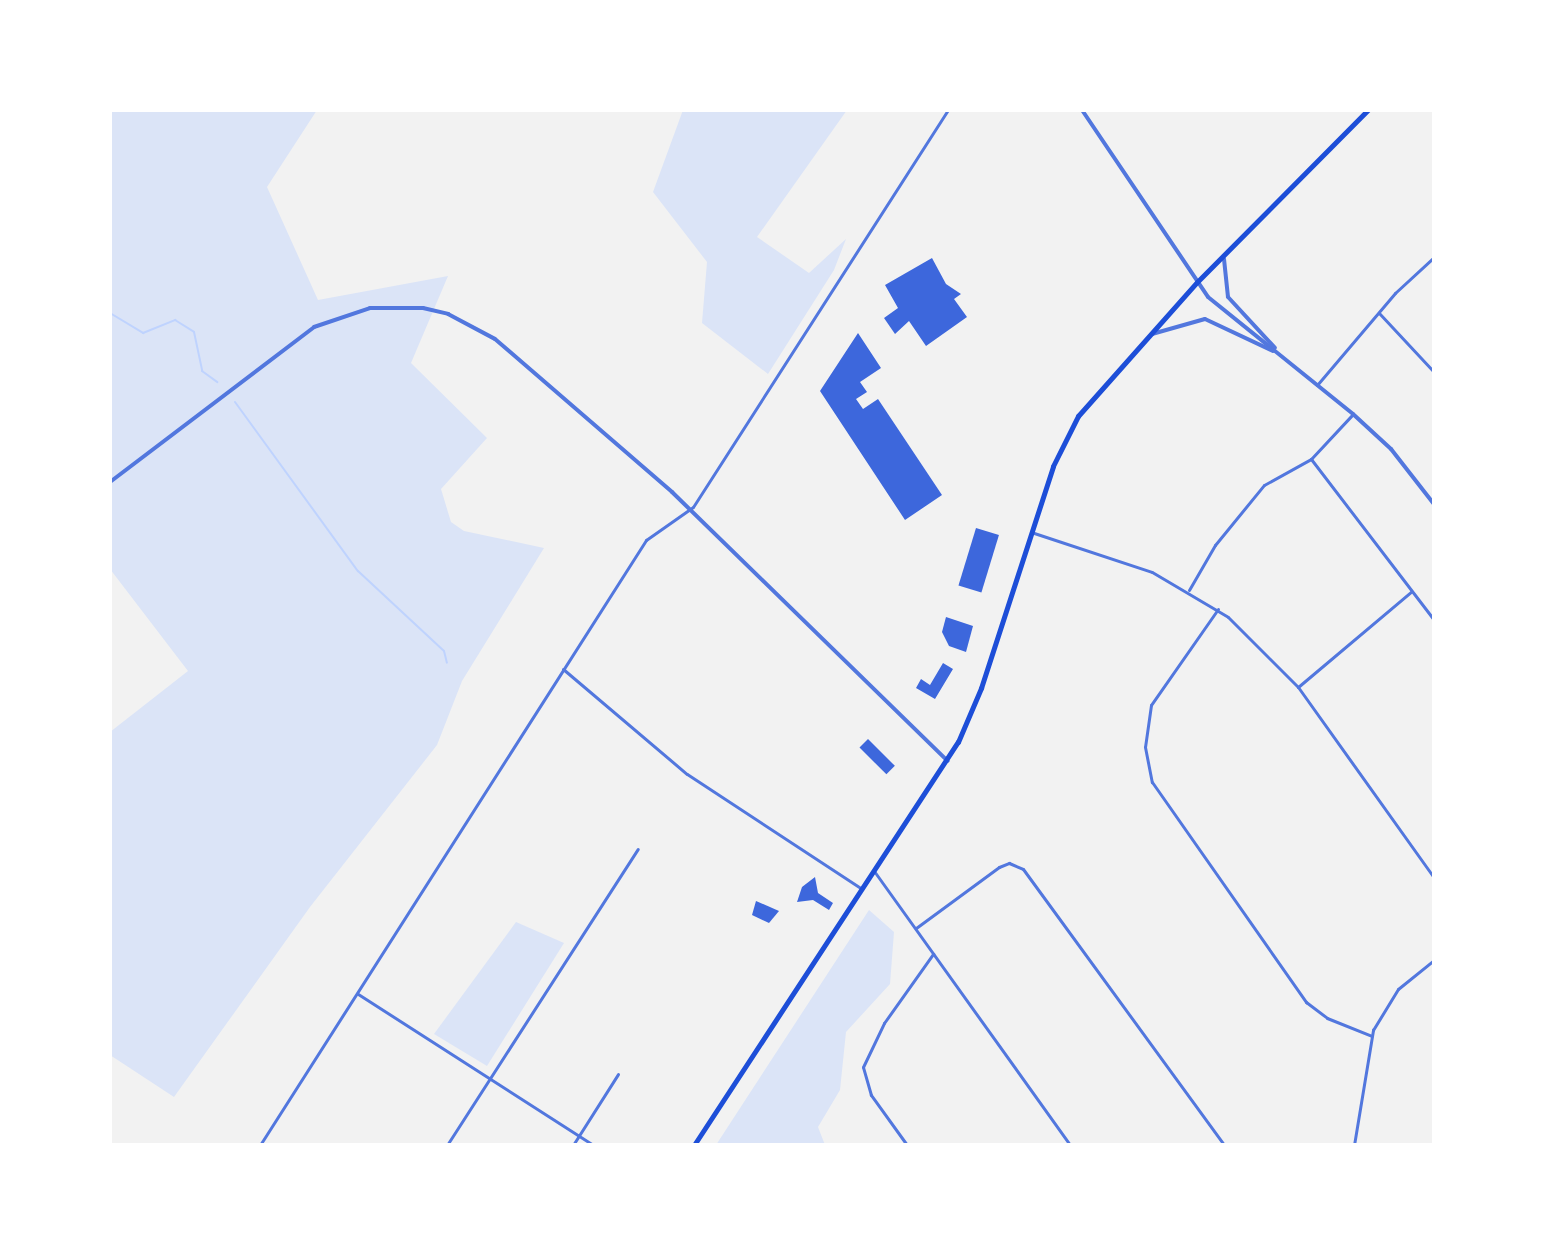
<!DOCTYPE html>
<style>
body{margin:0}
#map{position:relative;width:1544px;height:1255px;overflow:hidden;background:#f2f2f2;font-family:"Libre Baskerville",serif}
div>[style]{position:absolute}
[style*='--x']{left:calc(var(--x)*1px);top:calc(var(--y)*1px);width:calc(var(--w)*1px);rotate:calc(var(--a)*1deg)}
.green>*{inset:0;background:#dbe4f7}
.stream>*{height:2px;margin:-1px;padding:0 1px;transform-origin:1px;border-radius:1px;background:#bfd3fe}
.building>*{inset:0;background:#3d67dc;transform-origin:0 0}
.minor>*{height:3px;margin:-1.5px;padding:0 1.5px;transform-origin:1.5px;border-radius:1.5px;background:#5277de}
.tertiary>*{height:4px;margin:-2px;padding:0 2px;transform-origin:2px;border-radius:2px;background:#5277de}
.secondary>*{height:5px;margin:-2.5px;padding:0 2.5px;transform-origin:2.5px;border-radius:2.5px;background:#1d4ed8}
span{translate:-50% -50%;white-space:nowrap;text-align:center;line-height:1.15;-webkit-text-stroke:8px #fff;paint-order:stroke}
.frame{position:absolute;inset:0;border:112px solid #fff;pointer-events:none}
</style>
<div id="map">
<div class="green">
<i style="clip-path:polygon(110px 110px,317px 110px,267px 187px,318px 300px,448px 276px,411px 363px,487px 438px,441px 489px,451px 522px,464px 531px,544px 548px,462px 681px,437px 745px,310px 907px,174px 1097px,110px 1055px,110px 732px,188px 671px,110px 569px)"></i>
<i style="clip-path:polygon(683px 110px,847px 110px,757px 237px,809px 273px,846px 239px,834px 270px,768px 374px,702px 323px,707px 262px,653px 192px)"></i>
<i style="clip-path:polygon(869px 910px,894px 932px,890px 984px,846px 1032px,840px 1090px,818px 1127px,825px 1145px,716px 1145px)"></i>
<i style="clip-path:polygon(516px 922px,564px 943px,487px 1066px,434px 1034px)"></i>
</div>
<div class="stream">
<i style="--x:110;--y:313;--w:39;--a:31"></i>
<i style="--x:143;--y:333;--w:35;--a:-22"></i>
<i style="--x:175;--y:320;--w:22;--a:32"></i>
<i style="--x:194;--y:332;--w:40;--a:78"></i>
<i style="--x:202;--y:371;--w:19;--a:36"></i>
<i style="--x:235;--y:402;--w:209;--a:54"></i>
<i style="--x:358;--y:571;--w:117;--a:42.9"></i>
<i style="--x:444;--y:651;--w:12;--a:76"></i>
</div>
<div class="building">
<i style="clip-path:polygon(932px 258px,946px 284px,961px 294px,954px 299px,967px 317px,926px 346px,909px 321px,895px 334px,884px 318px,898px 308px,885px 285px)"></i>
<i style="clip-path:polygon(858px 333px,881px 368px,860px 382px,867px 392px,856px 399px,863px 409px,878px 399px,942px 495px,905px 520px,820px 391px)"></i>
<i style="left:976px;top:528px;width:24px;height:60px;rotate:17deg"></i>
<i style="clip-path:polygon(946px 617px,973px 626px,966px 652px,949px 646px,942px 632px)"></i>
<i style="clip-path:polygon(943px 663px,953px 669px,935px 699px,916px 688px,921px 679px,930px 685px)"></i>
<i style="left:868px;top:739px;width:38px;height:12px;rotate:45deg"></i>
<i style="clip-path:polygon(815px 877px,818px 893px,833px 903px,829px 910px,813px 900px,797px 902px,802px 887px)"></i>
<i style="clip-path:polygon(756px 901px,779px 911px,769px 923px,752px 915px)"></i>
</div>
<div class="minor">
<i style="--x:1379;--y:313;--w:81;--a:47"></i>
<i style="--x:1317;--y:385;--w:121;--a:-49.7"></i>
<i style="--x:1395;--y:293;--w:53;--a:-42.7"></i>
<i style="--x:1311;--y:459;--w:203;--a:52.6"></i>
<i style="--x:1031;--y:532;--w:127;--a:18.3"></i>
<i style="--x:1152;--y:572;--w:88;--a:30.6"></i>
<i style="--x:1228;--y:617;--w:99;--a:45"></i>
<i style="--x:1298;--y:687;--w:234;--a:54.5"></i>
<i style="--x:1189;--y:590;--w:52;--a:-60"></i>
<i style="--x:1215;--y:545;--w:77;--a:-50.8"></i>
<i style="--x:1264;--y:485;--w:54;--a:-29"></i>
<i style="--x:1311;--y:459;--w:60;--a:-47"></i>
<i style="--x:1218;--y:609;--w:117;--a:124.9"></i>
<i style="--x:1151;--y:705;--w:42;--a:98.1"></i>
<i style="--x:1145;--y:747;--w:36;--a:79"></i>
<i style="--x:1152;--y:782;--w:269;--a:55"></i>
<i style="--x:1306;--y:1002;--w:26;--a:37"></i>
<i style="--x:1327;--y:1018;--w:48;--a:21.8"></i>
<i style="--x:563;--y:669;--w:162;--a:40.3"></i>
<i style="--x:687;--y:774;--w:209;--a:33.3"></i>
<i style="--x:1298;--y:687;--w:148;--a:-40.1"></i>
<i style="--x:874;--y:871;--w:337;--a:54.4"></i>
<i style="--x:916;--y:928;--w:103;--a:-36.3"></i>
<i style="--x:999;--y:867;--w:11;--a:-22"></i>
<i style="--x:1009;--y:863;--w:15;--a:23"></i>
<i style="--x:1023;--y:869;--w:341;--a:53.9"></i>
<i style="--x:358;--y:994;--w:279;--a:32.7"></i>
<i style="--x:260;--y:1145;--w:718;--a:-57.46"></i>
<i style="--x:646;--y:540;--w:57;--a:-35.1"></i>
<i style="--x:693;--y:507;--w:472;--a:-57.3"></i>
<i style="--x:447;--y:1145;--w:352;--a:-57.2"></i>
<i style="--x:573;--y:1145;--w:84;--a:-57.6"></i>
<i style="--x:907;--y:1145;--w:62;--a:-125.8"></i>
<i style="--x:871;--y:1095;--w:29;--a:-106"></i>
<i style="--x:863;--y:1067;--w:49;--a:-64.5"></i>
<i style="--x:884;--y:1023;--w:85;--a:-54.6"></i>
<i style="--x:1354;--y:1145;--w:117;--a:-80.6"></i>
<i style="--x:1373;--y:1030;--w:48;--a:-58.6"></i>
<i style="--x:1398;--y:989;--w:46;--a:-38.9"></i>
</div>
<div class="tertiary">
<i style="--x:1082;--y:110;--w:225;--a:56"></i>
<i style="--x:1208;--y:297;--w:186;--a:38.9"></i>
<i style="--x:1353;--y:414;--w:52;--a:42.6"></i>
<i style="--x:1391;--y:449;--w:70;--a:52"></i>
<i style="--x:1224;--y:259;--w:38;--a:84"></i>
<i style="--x:1228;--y:297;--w:69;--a:47.3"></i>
<i style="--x:1152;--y:334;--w:55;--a:-15.8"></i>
<i style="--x:1205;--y:319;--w:75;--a:25.2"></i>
<i style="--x:110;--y:482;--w:256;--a:-37.2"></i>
<i style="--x:314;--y:327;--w:59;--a:-18.7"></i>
<i style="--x:370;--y:308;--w:53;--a:0"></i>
<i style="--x:423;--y:308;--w:26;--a:13"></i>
<i style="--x:448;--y:314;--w:53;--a:28"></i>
<i style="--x:495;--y:339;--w:234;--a:40.8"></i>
<i style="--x:672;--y:492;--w:385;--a:44.3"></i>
</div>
<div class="secondary">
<i style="--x:694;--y:1145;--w:482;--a:-56.8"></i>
<i style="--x:958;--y:742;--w:59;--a:-66.9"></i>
<i style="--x:981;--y:688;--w:233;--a:-72"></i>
<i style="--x:1053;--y:466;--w:56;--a:-63.4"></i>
<i style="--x:1078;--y:416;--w:179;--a:-48.4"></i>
<i style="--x:1197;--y:282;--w:243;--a:-45.2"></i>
</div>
<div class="frame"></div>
</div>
